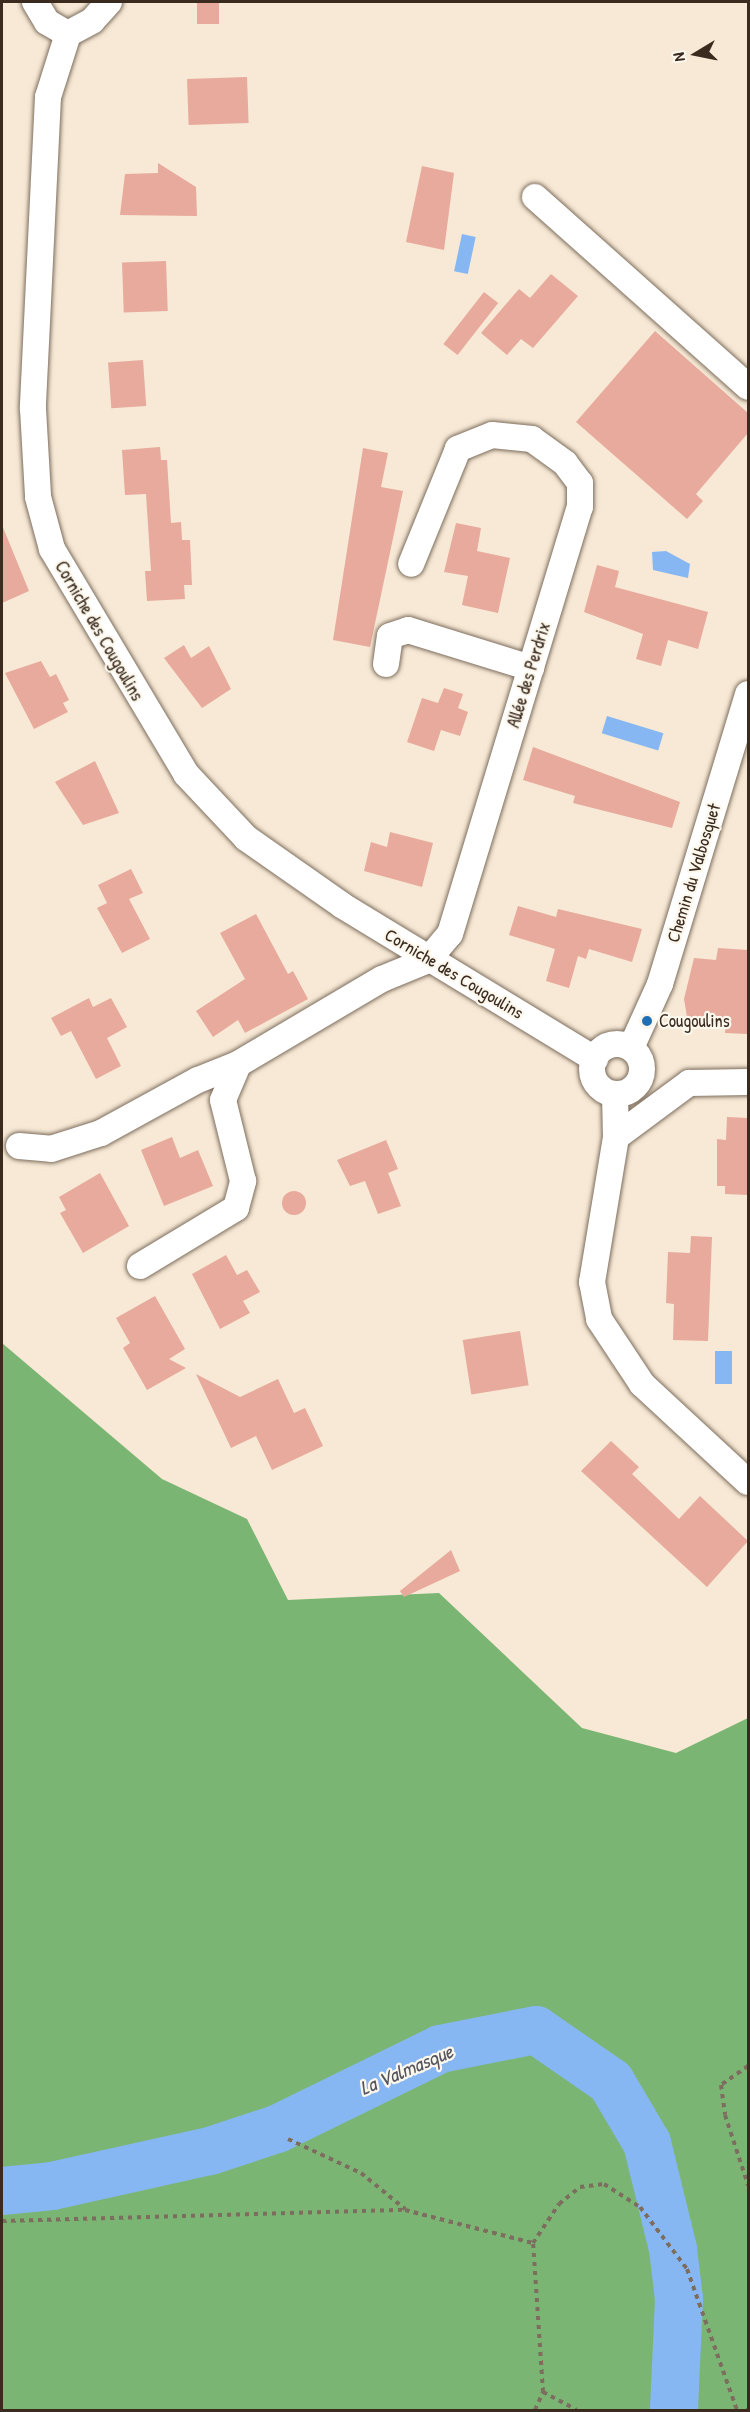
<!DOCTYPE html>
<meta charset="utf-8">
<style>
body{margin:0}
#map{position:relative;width:750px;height:2412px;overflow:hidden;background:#f7e9d5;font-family:"Patrick Hand",sans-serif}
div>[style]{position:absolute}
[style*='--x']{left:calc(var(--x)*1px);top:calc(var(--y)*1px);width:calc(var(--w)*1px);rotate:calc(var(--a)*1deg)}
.forest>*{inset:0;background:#7ab573}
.water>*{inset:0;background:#86b7f2;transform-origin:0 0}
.river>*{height:48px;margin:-24px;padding:0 24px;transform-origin:24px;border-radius:24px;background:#86b7f2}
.building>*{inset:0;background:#e7aa9c;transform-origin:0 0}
.round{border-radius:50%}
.path>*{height:4px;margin-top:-2px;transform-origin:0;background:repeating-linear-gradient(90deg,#7d6d5e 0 4.5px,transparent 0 9px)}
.roads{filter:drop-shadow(0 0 2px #7d6d5e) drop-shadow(0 0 2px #7d6d5e)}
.minor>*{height:26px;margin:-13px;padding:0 13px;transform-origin:13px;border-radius:13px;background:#fff}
.minor>.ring{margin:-13px;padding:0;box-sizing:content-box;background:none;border:26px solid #fff;border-radius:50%}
.dots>*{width:16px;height:16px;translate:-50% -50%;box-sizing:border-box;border:3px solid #fbf7ec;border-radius:50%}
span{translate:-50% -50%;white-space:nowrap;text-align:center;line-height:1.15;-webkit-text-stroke:4.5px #fbf7ec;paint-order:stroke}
.street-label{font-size:18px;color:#3b2a1e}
.poi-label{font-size:18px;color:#3b2a1e}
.left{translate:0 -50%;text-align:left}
.water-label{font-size:20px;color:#52545e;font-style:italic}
.frame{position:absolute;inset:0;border:3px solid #3b2a1e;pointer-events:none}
.north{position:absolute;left:666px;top:24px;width:60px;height:60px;-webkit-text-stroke:4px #fbf7ec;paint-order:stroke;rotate:260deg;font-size:16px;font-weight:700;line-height:24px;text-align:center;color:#3b2a1e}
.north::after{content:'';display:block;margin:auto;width:21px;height:27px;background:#3b2a1e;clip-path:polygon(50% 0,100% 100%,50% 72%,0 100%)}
</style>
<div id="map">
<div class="forest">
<i style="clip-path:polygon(2px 1343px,162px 1479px,247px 1519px,288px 1600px,439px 1593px,582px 1728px,676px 1753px,748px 1718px,748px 2410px,2px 2410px)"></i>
</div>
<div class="water">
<i style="left:462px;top:234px;width:14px;height:38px;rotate:12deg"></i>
<i style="clip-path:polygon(666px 551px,690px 564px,688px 578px,653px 570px,652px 552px)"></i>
<i style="left:607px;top:716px;width:59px;height:18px;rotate:17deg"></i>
<i style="left:715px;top:1351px;width:17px;height:33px"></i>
</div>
<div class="river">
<i style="--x:2;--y:2191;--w:50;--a:-5.7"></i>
<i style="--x:52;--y:2186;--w:162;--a:-12.5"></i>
<i style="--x:210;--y:2151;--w:71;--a:-18.2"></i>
<i style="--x:277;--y:2129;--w:182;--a:-26.1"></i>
<i style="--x:440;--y:2049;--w:98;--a:-11.2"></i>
<i style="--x:536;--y:2030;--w:91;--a:34.7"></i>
<i style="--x:611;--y:2082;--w:71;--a:59.5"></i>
<i style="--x:647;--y:2143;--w:109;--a:76.2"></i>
<i style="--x:673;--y:2249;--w:50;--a:83.2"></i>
<i style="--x:679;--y:2299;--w:111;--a:92.6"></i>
</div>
<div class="building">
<i style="left:197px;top:2px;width:22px;height:22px"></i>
<i style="left:247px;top:77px;width:46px;height:60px;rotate:88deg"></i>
<i style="clip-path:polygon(158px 163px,196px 187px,197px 216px,120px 215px,125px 174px,158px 173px)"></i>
<i style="clip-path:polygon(422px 166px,454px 173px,444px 250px,406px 242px)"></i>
<i style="left:166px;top:261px;width:50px;height:44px;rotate:88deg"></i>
<i style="clip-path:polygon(551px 274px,578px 296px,533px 348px,521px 339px,507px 355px,481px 333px,519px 289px,530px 298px)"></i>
<i style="left:484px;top:292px;width:18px;height:66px;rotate:38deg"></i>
<i style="clip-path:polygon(655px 331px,748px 413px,748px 433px,696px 494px,703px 501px,687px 519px,576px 422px)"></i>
<i style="left:143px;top:360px;width:46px;height:35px;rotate:86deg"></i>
<i style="clip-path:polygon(160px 447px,161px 460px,167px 460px,171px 523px,181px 522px,182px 540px,190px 540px,192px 585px,184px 585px,185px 599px,147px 601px,145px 571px,151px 571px,146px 494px,125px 495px,122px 450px)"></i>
<i style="clip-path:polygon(363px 448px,388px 453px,381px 487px,403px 491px,370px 647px,333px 640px)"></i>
<i style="clip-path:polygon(456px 523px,481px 528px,477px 551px,510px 558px,498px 613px,462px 605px,468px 576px,444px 572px)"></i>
<i style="clip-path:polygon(2px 525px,29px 591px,2px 603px)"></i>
<i style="clip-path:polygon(597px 565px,619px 571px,615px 587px,708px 612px,698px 649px,668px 640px,661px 666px,636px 659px,643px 634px,584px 612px)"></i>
<i style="clip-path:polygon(184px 645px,191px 658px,209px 646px,231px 689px,202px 708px,164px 658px)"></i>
<i style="clip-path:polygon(41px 661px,50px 677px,56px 674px,69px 700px,63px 703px,68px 712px,34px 729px,5px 673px)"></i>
<i style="clip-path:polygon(444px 688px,463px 694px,458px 708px,468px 712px,460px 736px,441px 730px,434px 751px,407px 742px,422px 698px,438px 703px)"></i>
<i style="clip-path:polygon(533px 747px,680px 802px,672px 828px,573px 803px,575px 796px,523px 780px)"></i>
<i style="clip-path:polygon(95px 761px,119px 813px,83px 825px,55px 782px)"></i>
<i style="clip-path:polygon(390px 832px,433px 843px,422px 887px,364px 871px,371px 842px,387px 847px)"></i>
<i style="clip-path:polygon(131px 869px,143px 893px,129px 899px,150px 939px,122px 953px,97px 908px,107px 903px,98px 885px)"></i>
<i style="clip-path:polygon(518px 906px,556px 917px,558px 909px,642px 929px,632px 962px,589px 949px,586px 959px,578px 956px,569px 988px,546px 981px,555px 949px,509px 935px)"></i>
<i style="clip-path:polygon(256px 914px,288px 974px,293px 971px,308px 999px,245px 1033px,238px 1020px,213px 1037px,196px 1011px,245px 979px,220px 933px)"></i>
<i style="clip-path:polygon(718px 948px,748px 950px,748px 1034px,725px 1033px,726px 1021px,689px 1029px,684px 999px,694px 958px,716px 960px)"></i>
<i style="clip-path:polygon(89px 998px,93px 1007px,111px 998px,127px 1027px,107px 1038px,121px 1066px,96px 1079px,71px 1031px,61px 1036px,51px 1018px)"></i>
<i style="clip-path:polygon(727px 1117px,748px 1118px,748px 1195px,725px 1194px,725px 1186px,717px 1186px,717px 1139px,726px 1140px)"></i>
<i style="clip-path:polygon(172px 1137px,180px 1158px,198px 1150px,213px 1186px,164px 1206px,141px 1150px)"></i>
<i style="clip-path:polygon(386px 1140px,398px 1169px,388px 1173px,401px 1206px,378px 1214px,365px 1181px,350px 1186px,337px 1160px)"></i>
<i style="clip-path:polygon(100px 1173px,129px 1226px,83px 1253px,60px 1213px,66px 1210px,59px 1197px)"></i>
<i class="round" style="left:282px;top:1191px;width:24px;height:24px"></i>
<i style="clip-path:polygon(691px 1236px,712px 1237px,708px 1341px,673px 1340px,674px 1304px,666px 1303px,668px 1252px,690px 1253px)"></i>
<i style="clip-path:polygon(226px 1255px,237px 1275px,247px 1270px,260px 1292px,243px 1301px,250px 1313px,220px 1329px,192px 1274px)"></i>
<i style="clip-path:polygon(155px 1296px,185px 1349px,169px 1359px,186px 1368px,147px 1390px,123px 1348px,130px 1343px,116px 1318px)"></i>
<i style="left:520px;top:1331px;width:55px;height:58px;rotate:81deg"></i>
<i style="clip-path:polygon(196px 1374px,240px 1397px,278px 1379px,294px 1413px,305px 1408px,323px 1446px,272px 1470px,256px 1436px,231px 1448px)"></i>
<i style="clip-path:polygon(611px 1441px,639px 1467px,632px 1474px,679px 1519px,700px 1496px,748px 1541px,707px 1587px,581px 1471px)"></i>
<i style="clip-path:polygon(451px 1550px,460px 1571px,404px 1597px,400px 1591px)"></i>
</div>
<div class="path">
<i style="--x:748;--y:2066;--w:33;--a:145"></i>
<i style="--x:721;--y:2085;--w:30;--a:82"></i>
<i style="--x:725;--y:2115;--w:74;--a:71.8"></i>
<i style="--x:288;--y:2139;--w:81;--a:25"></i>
<i style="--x:361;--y:2173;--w:57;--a:39.3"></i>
<i style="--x:2;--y:2221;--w:403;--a:-1.6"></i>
<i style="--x:405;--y:2210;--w:132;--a:14.5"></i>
<i style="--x:543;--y:2392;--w:38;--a:28"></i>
<i style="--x:535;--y:2410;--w:20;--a:-66"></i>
<i style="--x:543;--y:2392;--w:149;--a:-93.8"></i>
<i style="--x:533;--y:2243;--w:47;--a:-56.3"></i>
<i style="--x:559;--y:2204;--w:27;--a:-39"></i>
<i style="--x:580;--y:2187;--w:24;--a:-7"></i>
<i style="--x:604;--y:2184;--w:43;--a:32.6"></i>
<i style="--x:640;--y:2207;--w:78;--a:52.8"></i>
<i style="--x:687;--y:2269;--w:150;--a:70.5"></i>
<i style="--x:748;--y:2410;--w:2;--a:-90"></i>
</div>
<div class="roads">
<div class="minor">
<i style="--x:35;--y:2;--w:23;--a:59"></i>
<i style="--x:47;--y:22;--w:24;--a:30"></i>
<i style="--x:109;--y:2;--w:25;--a:132"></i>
<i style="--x:92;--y:21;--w:27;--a:152"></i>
<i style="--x:68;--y:34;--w:66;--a:107.6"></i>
<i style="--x:48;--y:97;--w:312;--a:92.8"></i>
<i style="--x:33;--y:409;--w:88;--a:86.7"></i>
<i style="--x:38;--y:497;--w:54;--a:74.9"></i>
<i style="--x:52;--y:549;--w:262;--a:59.2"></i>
<i style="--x:186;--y:774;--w:88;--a:46.8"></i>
<i style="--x:246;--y:838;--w:118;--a:35"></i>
<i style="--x:343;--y:906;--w:295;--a:31.3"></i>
<i style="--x:535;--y:197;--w:285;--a:41.7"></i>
<i style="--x:386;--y:664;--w:28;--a:-82"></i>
<i style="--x:390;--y:636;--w:19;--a:-18"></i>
<i style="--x:408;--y:630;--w:129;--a:17.2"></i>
<i class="ring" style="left:592px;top:1044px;width:24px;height:24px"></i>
<i style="--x:631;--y:1048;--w:70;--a:-65.6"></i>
<i style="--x:660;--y:984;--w:303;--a:-73.1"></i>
<i style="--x:615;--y:1094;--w:43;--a:88.7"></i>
<i style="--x:616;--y:1137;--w:147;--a:99.4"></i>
<i style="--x:592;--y:1282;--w:38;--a:79"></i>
<i style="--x:599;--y:1319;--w:78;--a:56.5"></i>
<i style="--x:642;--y:1384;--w:144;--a:42.8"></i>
<i style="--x:616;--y:1137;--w:91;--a:-36.5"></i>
<i style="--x:689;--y:1083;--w:59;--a:-1"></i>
<i style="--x:19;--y:1146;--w:32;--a:5"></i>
<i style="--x:51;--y:1149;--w:52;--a:-17.7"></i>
<i style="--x:101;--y:1133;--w:111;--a:-28.7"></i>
<i style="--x:198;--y:1080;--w:43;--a:-21.8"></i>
<i style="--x:238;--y:1064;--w:167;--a:-30.6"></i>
<i style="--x:382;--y:979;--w:50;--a:-22.4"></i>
<i style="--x:428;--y:960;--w:34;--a:-50"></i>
<i style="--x:450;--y:934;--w:446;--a:-73.1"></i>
<i style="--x:580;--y:507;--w:24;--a:-90"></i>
<i style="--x:580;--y:483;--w:25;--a:-127"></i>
<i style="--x:565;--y:463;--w:41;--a:-144"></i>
<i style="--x:532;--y:439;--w:40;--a:-174.3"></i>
<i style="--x:492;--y:435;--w:37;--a:158"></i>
<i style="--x:458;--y:449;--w:124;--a:112.2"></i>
<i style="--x:140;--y:1266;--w:112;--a:-31.1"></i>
<i style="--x:236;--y:1208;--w:28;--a:-75"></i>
<i style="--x:243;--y:1181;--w:83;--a:-103.9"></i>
<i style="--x:223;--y:1100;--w:39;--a:-67"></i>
</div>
</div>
<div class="dots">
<i style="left:647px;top:1021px;background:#1f6fb2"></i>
</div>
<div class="street-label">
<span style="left:99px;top:631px;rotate:60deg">Corniche des Cougoulins</span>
<span style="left:529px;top:675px;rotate:-73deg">Allée des Perdrix</span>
<span style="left:694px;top:873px;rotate:-73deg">Chemin du Valbosquet</span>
<span style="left:454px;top:974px;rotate:31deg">Corniche des Cougoulins</span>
</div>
<div class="poi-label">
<span class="left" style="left:659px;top:1021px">Cougoulins</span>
</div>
<div class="water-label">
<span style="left:406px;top:2069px;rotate:-23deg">La Valmasque</span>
</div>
<div class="frame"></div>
<div class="north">N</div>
</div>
